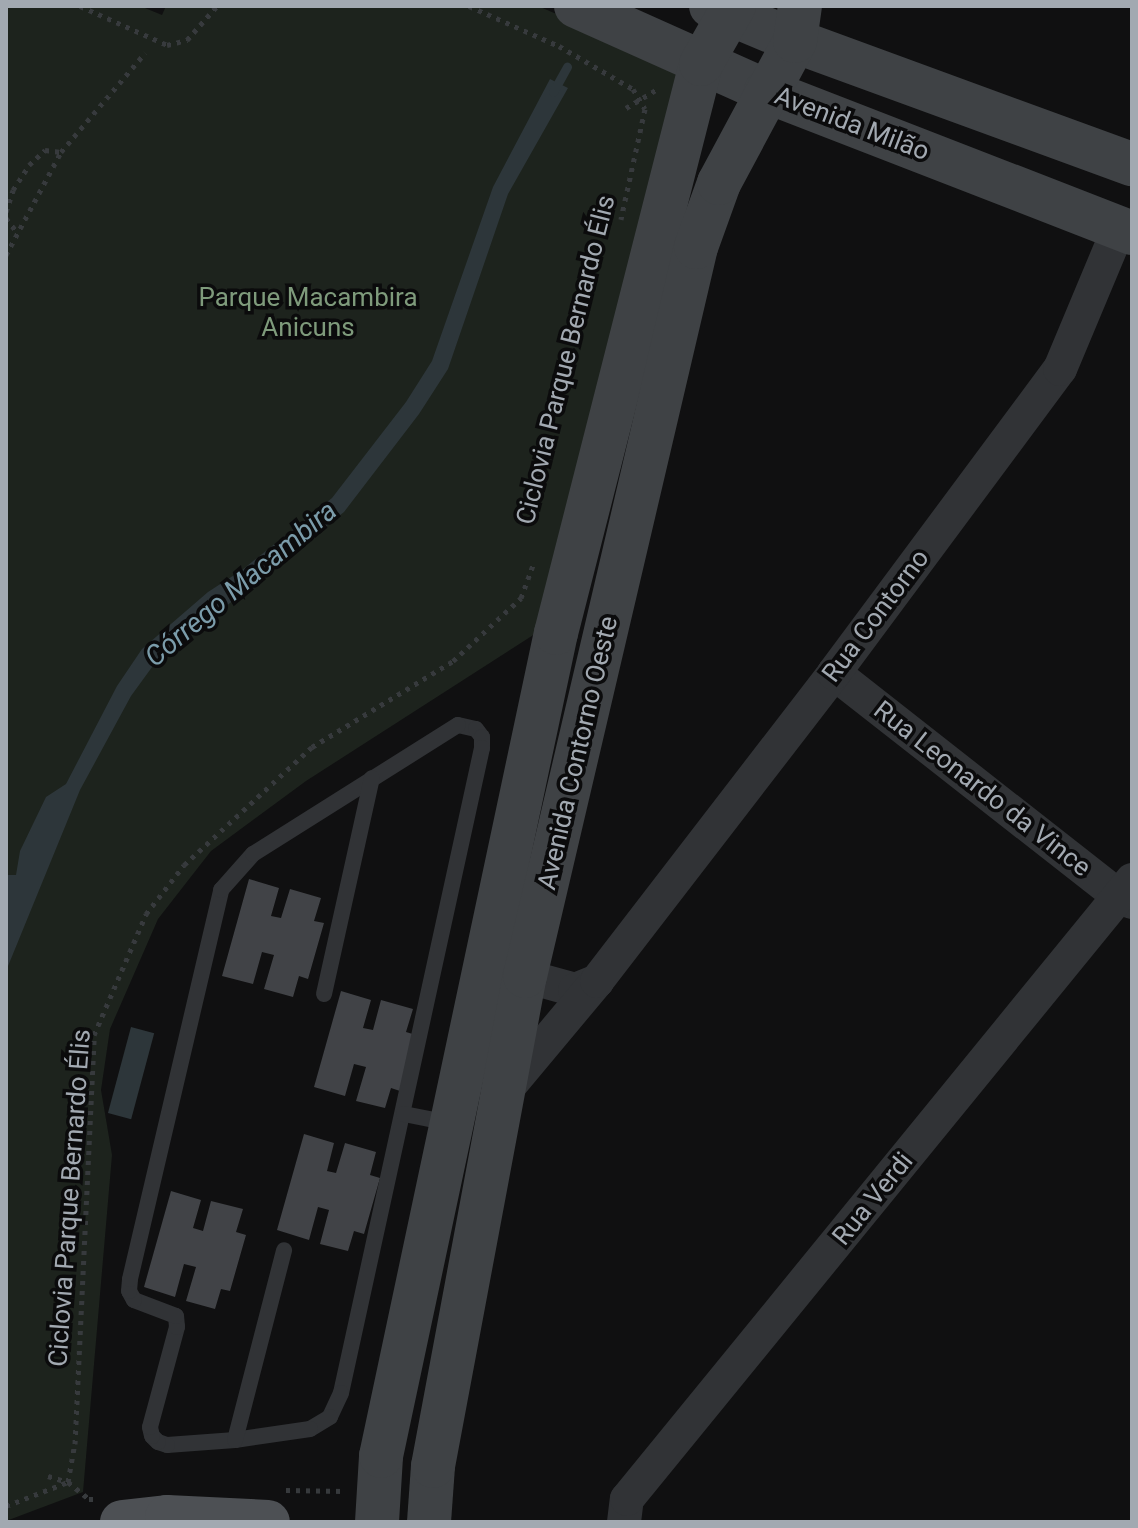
<!DOCTYPE html>
<meta charset="utf-8">
<style>
body{margin:0}
#map{position:relative;width:1138px;height:1528px;overflow:hidden;background:#101011;font-family:Roboto,sans-serif}
div>[style]{position:absolute}
[style*='--x']{left:calc(var(--x)*1px);top:calc(var(--y)*1px);width:calc(var(--w)*1px);rotate:calc(var(--a)*1deg)}
.green>*{inset:0;background:#1d231d}
.water>*{inset:0;background:#2d363a;transform-origin:0 0}
.stream>*{height:9px;margin:-4.5px;padding:0 4.5px;transform-origin:4.5px;border-radius:4.5px;background:#2d363a}
.building>*{inset:0;background:#414347}
.path>*{height:5px;margin-top:-2.5px;transform-origin:0;background:repeating-linear-gradient(90deg,#373a3d 0 4px,transparent 0 10px)}
.service>*{height:16px;margin:-8px;padding:0 8px;transform-origin:8px;border-radius:8px;background:#313336}
.minor>*{height:34px;margin:-17px;padding:0 17px;transform-origin:17px;border-radius:17px;background:#313336}
.secondary>*{height:44px;margin:-22px;padding:0 22px;transform-origin:22px;border-radius:22px;background:#3f4245}
.primary>*{height:44px;margin:-22px;padding:0 22px;transform-origin:22px;border-radius:22px;background:#4d5054}
span{translate:-50% -50%;white-space:nowrap;text-align:center;line-height:1.15;-webkit-text-stroke:7px #0b0b0c;paint-order:stroke}
.street-label{font-size:26px;color:#a2a9b1}
.park-label{font-size:26px;color:#7e9a7b}
.water-label{font-size:28px;color:#7b9caa;font-style:italic}
.frame{position:absolute;inset:0;border:8px solid #a2a9b1;pointer-events:none}
</style>
<div id="map">
<div class="green">
<i style="clip-path:polygon(6px 6px,140px 6px,162px 15px,166px 6px,538px 6px,683px 69px,538px 632px,306px 781px,211px 851px,158px 919px,110px 1029px,101px 1090px,112px 1155px,83px 1492px,6px 1521px)"></i>
</div>
<div class="water">
<i style="clip-path:polygon(550px 79px,568px 88px,508px 194px,448px 369px,419px 414px,344px 512px,155px 663px,131px 696px,80px 790px,6px 971px,6px 875px,16px 875px,20px 851px,46px 797px,66px 784px,117px 686px,142px 649px,208px 592px,242px 570px,332px 498px,406px 402px,432px 361px,493px 187px)"></i>
<i style="left:131px;top:1027px;width:24px;height:89px;rotate:15deg"></i>
</div>
<div class="stream">
<i style="--x:553;--y:92;--w:29;--a:-61"></i>
</div>
<div class="building">
<i style="clip-path:polygon(249px 879px,279px 888px,271px 916px,281px 918px,290px 889px,321px 898px,314px 921px,324px 923px,308px 979px,299px 976px,293px 997px,264px 989px,274px 955px,262px 952px,253px 984px,222px 976px)"></i>
<i style="clip-path:polygon(341px 991px,371px 1000px,363px 1028px,373px 1030px,381px 1000px,413px 1009px,406px 1032px,416px 1035px,400px 1091px,391px 1088px,385px 1108px,356px 1101px,366px 1067px,354px 1064px,345px 1096px,314px 1087px)"></i>
<i style="clip-path:polygon(304px 1134px,334px 1143px,327px 1171px,336px 1173px,345px 1143px,376px 1152px,370px 1175px,380px 1178px,364px 1234px,354px 1231px,348px 1251px,320px 1244px,329px 1210px,318px 1207px,309px 1240px,277px 1230px)"></i>
<i style="clip-path:polygon(171px 1191px,201px 1200px,193px 1228px,203px 1231px,211px 1201px,243px 1209px,236px 1232px,246px 1235px,230px 1291px,221px 1289px,215px 1309px,186px 1301px,196px 1267px,184px 1264px,175px 1297px,144px 1287px)"></i>
</div>
<div class="path">
<i style="--x:80;--y:6;--w:95;--a:24.1"></i>
<i style="--x:167;--y:45;--w:21;--a:-14"></i>
<i style="--x:187;--y:40;--w:45;--a:-48.6"></i>
<i style="--x:469;--y:6;--w:98;--a:24"></i>
<i style="--x:559;--y:46;--w:86;--a:30.2"></i>
<i style="--x:633;--y:89;--w:23;--a:59"></i>
<i style="--x:645;--y:109;--w:113;--a:102.3"></i>
<i style="--x:626;--y:108;--w:35;--a:-31"></i>
<i style="--x:6;--y:212;--w:23;--a:-72"></i>
<i style="--x:13;--y:190;--w:30;--a:-57"></i>
<i style="--x:29;--y:165;--w:22;--a:-43"></i>
<i style="--x:45;--y:150;--w:16;--a:7"></i>
<i style="--x:6;--y:218;--w:18;--a:52"></i>
<i style="--x:6;--y:255;--w:117;--a:-61.9"></i>
<i style="--x:61;--y:152;--w:130;--a:-49.7"></i>
<i style="--x:48;--y:1476;--w:21;--a:17"></i>
<i style="--x:68;--y:1482;--w:27;--a:39"></i>
<i style="--x:89;--y:1499;--w:7;--a:0"></i>
<i style="--x:286;--y:1490;--w:58;--a:1"></i>
<i style="--x:6;--y:1506;--w:66;--a:-21.2"></i>
<i style="--x:68;--y:1482;--w:39;--a:-80"></i>
<i style="--x:75;--y:1444;--w:409;--a:-87.3"></i>
<i style="--x:94;--y:1035;--w:132;--a:-66.7"></i>
<i style="--x:146;--y:914;--w:62;--a:-52.2"></i>
<i style="--x:184;--y:865;--w:174;--a:-42.7"></i>
<i style="--x:312;--y:747;--w:165;--a:-31.4"></i>
<i style="--x:453;--y:661;--w:93;--a:-42.8"></i>
<i style="--x:521;--y:598;--w:35;--a:-70"></i>
</div>
<div class="service">
<i style="--x:458;--y:725;--w:18;--a:13"></i>
<i style="--x:476;--y:729;--w:10;--a:53"></i>
<i style="--x:482;--y:737;--w:11;--a:90"></i>
<i style="--x:482;--y:748;--w:660;--a:102.33"></i>
<i style="--x:341;--y:1393;--w:26;--a:115"></i>
<i style="--x:330;--y:1417;--w:23;--a:149"></i>
<i style="--x:310;--y:1429;--w:76;--a:171.7"></i>
<i style="--x:235;--y:1440;--w:68;--a:175.8"></i>
<i style="--x:167;--y:1445;--w:9;--a:-162"></i>
<i style="--x:158;--y:1442;--w:8;--a:-135"></i>
<i style="--x:152;--y:1436;--w:9;--a:-103"></i>
<i style="--x:150;--y:1427;--w:104;--a:-74.9"></i>
<i style="--x:177;--y:1327;--w:11;--a:-95"></i>
<i style="--x:176;--y:1316;--w:45;--a:-159.1"></i>
<i style="--x:134;--y:1300;--w:10;--a:-119"></i>
<i style="--x:129;--y:1291;--w:12;--a:-85"></i>
<i style="--x:130;--y:1279;--w:400;--a:-76.8"></i>
<i style="--x:221;--y:890;--w:48;--a:-48.4"></i>
<i style="--x:253;--y:854;--w:242;--a:-32.2"></i>
<i style="--x:324;--y:994;--w:221;--a:-77.5"></i>
<i style="--x:404;--y:1114;--w:47;--a:11.1"></i>
<i style="--x:235;--y:1440;--w:196;--a:-75.5"></i>
</div>
<div class="minor">
<i style="--x:834;--y:673;--w:365;--a:38.1"></i>
<i style="--x:1121;--y:898;--w:12;--a:20"></i>
<i style="--x:525;--y:976;--w:52;--a:15.6"></i>
<i style="--x:575;--y:990;--w:24;--a:-22"></i>
<i style="--x:505;--y:1091;--w:143;--a:-50.1"></i>
<i style="--x:597;--y:981;--w:389;--a:-52.4"></i>
<i style="--x:834;--y:673;--w:379;--a:-53.4"></i>
<i style="--x:1060;--y:369;--w:153;--a:-67.3"></i>
<i style="--x:624;--y:1522;--w:23;--a:-83"></i>
<i style="--x:627;--y:1499;--w:799;--a:-50.79"></i>
</div>
<div class="secondary">
<i style="--x:576;--y:6;--w:208;--a:24.1"></i>
<i style="--x:766;--y:91;--w:393;--a:21.2"></i>
<i style="--x:711;--y:6;--w:91;--a:22.6"></i>
<i style="--x:795;--y:41;--w:359;--a:20.1"></i>
<i style="--x:377;--y:1522;--w:66;--a:-86.5"></i>
<i style="--x:381;--y:1456;--w:841;--a:-78"></i>
<i style="--x:556;--y:633;--w:587;--a:-75.7"></i>
<i style="--x:701;--y:64;--w:67;--a:-60.4"></i>
<i style="--x:429;--y:1522;--w:56;--a:-85.9"></i>
<i style="--x:433;--y:1466;--w:499;--a:-79.4"></i>
<i style="--x:525;--y:976;--w:749;--a:-76.8"></i>
<i style="--x:696;--y:247;--w:68;--a:-70.2"></i>
<i style="--x:719;--y:183;--w:161;--a:-61.8"></i>
<i style="--x:795;--y:41;--w:35;--a:-82"></i>
</div>
<div class="primary">
<i style="--x:122;--y:1522;--w:45;--a:-6.3"></i>
<i style="--x:167;--y:1517;--w:101;--a:2.8"></i>
</div>
<div class="street-label">
<span style="left:852px;top:124px;rotate:21deg">Avenida Milão</span>
<span style="left:566px;top:360px;rotate:-76deg">Ciclovia Parque Bernardo Élis</span>
<span style="left:876px;top:616px;rotate:-53deg">Rua Contorno</span>
<span style="left:578px;top:753px;rotate:-77deg">Avenida Contorno Oeste</span>
<span style="left:982px;top:789px;rotate:38deg">Rua Leonardo da Vince</span>
<span style="left:70px;top:1198px;rotate:-86deg">Ciclovia Parque Bernardo Élis</span>
<span style="left:873px;top:1199px;rotate:-51deg">Rua Verdi</span>
</div>
<div class="park-label">
<span style="left:308px;top:313px">Parque Macambira<br>Anicuns</span>
</div>
<div class="water-label">
<span style="left:241px;top:584px;rotate:-40deg">Córrego Macambira</span>
</div>
<div class="frame"></div>
</div>
